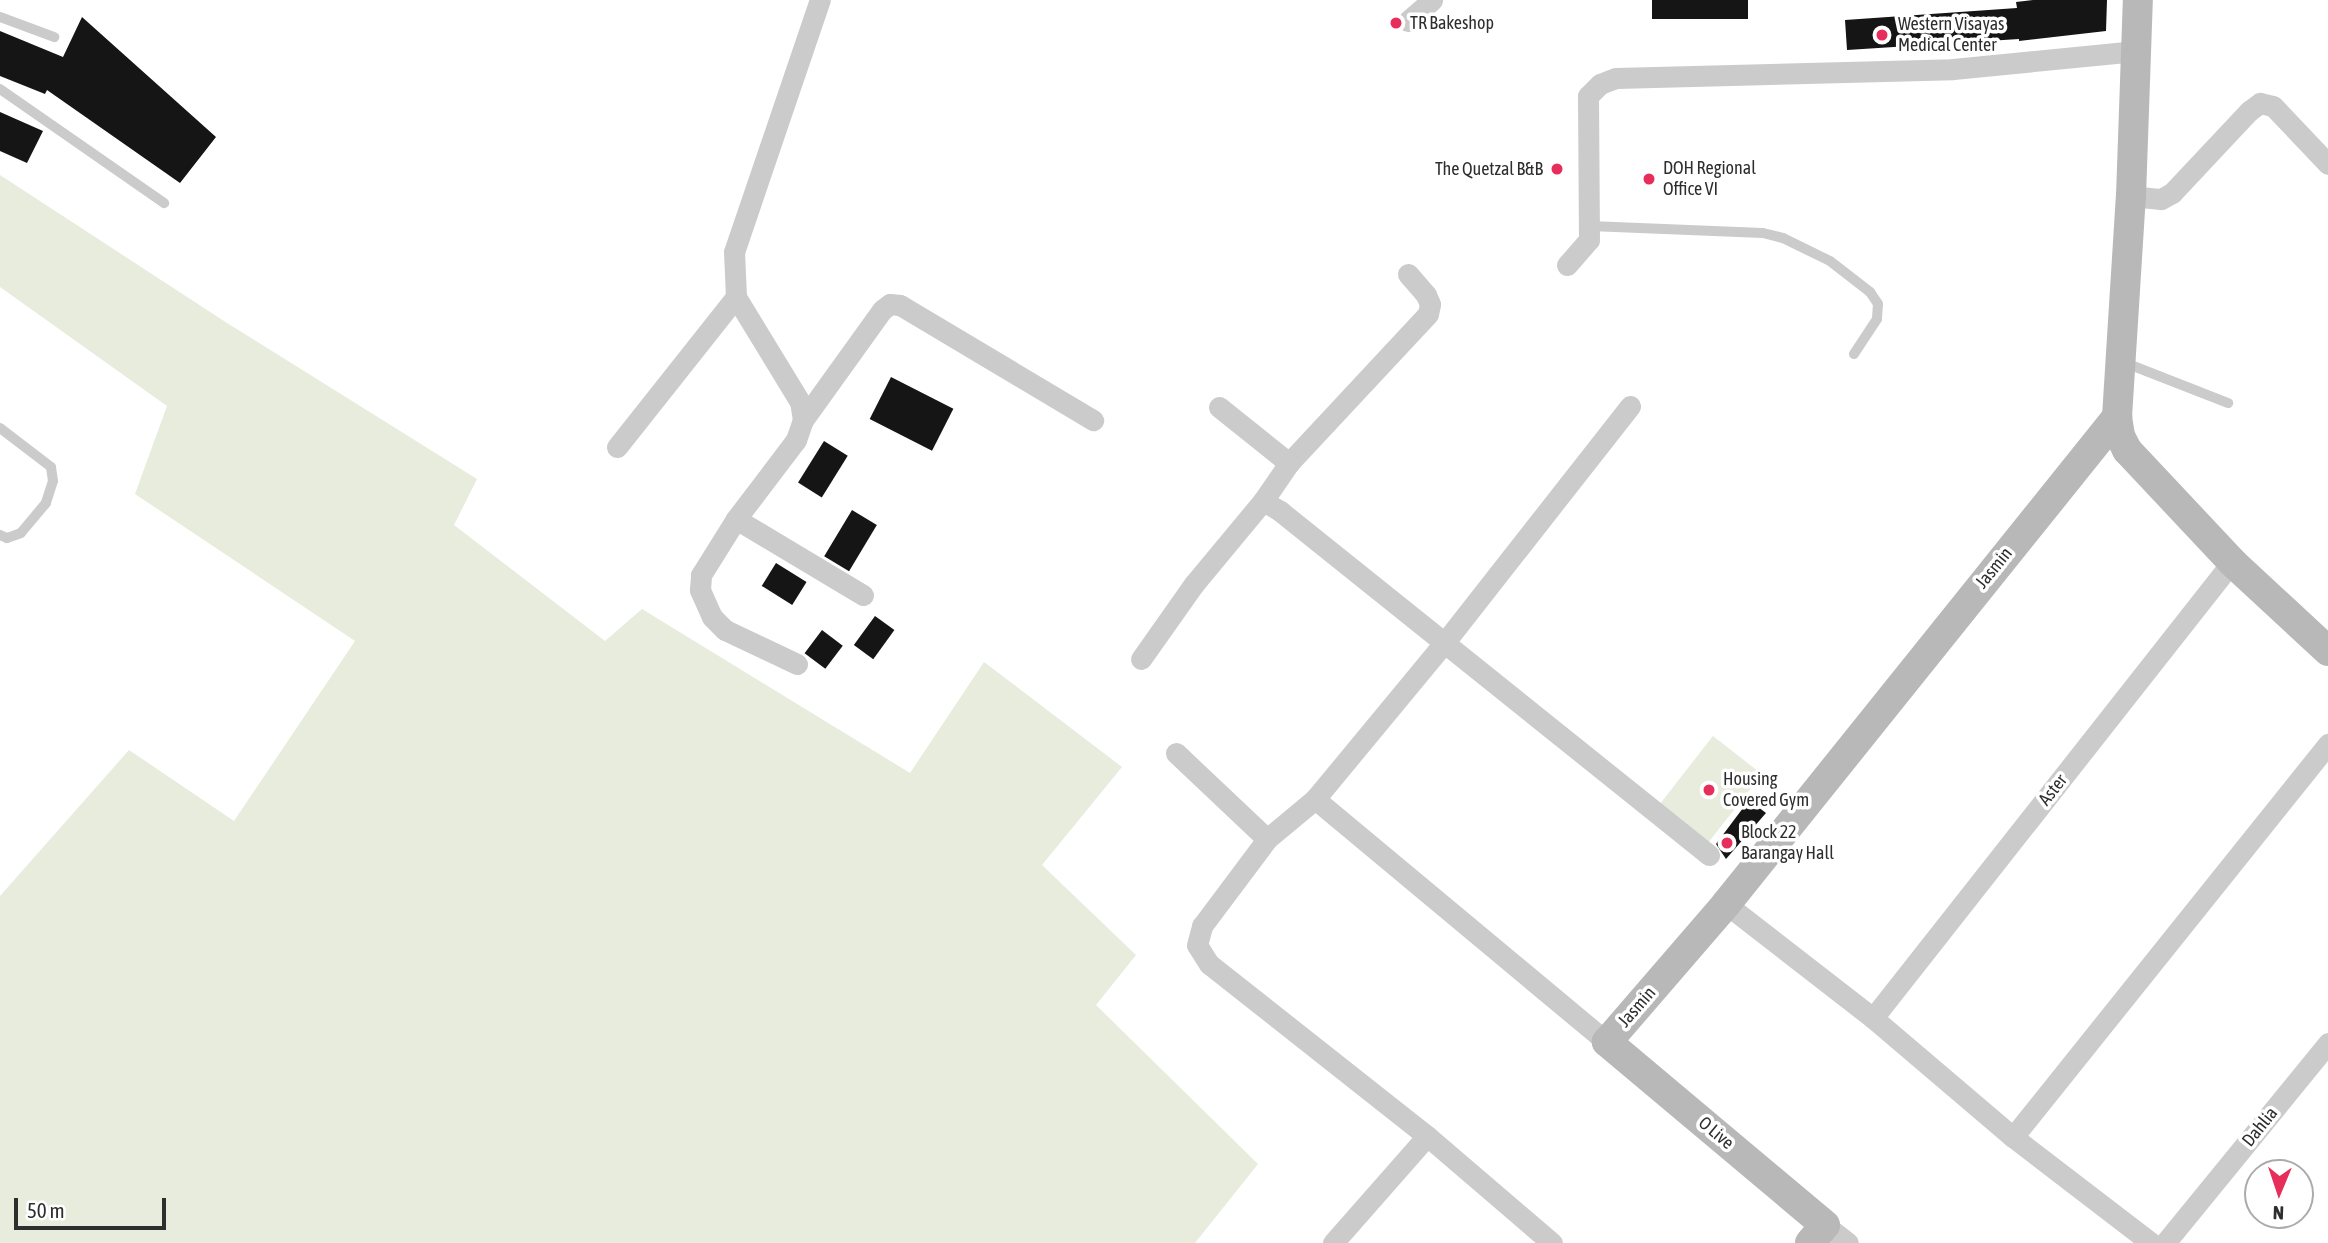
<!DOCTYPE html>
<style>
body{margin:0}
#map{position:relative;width:2328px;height:1243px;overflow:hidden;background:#fff;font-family:"Asap Condensed",sans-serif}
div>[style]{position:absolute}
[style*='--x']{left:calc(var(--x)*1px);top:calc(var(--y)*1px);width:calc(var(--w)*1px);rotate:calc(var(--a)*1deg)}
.green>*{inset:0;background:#e7ecdc;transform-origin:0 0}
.building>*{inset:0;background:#151515;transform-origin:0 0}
.lane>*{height:10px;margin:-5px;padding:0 5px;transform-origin:5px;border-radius:5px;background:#cbcbcb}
.street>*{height:21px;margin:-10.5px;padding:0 10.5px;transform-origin:10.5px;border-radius:10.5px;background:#cbcbcb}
.secondary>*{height:30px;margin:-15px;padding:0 15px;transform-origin:15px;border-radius:15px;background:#b8b8b8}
.dots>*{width:19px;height:19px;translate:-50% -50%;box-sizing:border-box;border:4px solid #fff;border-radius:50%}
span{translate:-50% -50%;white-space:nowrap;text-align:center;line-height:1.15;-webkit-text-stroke:7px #fff;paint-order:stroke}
.poi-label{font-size:18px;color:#2e2e2e}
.left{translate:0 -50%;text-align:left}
.right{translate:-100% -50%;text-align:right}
.street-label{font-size:18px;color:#2e2e2e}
.north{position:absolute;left:2244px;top:1159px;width:70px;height:70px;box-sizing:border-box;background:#fff;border:2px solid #ababab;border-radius:50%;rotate:182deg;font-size:19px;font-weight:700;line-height:28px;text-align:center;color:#2e2e2e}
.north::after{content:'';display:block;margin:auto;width:24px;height:32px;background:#e72e5b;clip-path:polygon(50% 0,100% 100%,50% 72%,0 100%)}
.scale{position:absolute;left:14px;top:1198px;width:152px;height:32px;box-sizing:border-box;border:4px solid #2e2e2e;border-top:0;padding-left:9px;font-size:21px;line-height:24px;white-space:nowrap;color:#2e2e2e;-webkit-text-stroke:5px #fff;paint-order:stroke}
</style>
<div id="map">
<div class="green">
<i style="clip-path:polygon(0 175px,227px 323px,477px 479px,454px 525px,605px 641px,642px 609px,910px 773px,984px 662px,1122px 767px,1042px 865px,1136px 955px,1096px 1005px,1258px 1164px,1195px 1243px,0 1243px,0 896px,129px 750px,234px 821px,355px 641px,135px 494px,167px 406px,0 287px)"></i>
<i style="left:1713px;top:736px;width:62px;height:90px;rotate:38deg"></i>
</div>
<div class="building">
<i style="left:1652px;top:0;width:96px;height:19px"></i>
<i style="clip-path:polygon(2033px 0,2107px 0,2106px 31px,2019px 41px,2019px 39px,1847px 50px,1845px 20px,2017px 8px,2016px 2px)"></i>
<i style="clip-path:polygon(82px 17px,216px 137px,180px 183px,47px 90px,45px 94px,0 76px,0 31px,63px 57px)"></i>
<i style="clip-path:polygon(0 112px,43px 131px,27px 163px,0 151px)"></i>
<i style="left:891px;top:377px;width:70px;height:47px;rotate:27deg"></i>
<i style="left:824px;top:441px;width:28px;height:49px;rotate:32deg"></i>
<i style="left:852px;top:510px;width:29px;height:54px;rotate:31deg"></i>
<i style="left:776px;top:563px;width:36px;height:27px;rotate:32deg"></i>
<i style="left:875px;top:616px;width:24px;height:36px;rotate:36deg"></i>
<i style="left:822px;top:630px;width:26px;height:29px;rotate:37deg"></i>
<i style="clip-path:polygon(1749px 800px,1766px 813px,1726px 859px,1716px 844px)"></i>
</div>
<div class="lane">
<i style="--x:0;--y:17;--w:58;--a:20.3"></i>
<i style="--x:0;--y:89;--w:200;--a:34.8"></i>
<i style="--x:1590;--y:226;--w:173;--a:2.3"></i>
<i style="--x:1763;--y:233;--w:21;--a:14"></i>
<i style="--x:1783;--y:238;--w:52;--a:26.1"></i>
<i style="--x:1830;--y:261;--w:51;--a:37.8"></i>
<i style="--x:1870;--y:292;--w:14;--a:56"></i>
<i style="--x:1878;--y:304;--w:15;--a:94"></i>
<i style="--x:1877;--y:319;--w:42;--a:123.3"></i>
<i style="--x:2123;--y:362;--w:113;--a:21.3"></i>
<i style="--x:0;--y:428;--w:64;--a:37.4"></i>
<i style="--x:51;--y:467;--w:14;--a:82"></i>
<i style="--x:53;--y:481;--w:23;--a:108"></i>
<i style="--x:46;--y:503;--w:39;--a:130"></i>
<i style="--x:21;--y:533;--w:15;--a:160"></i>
<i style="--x:7;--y:538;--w:8;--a:-157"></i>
</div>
<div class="street">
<i style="--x:1408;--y:21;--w:32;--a:-41"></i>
<i style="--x:2131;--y:196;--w:30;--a:6"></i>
<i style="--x:2161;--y:199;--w:13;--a:-29"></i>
<i style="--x:2172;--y:193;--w:112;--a:-46.8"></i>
<i style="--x:2249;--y:111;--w:14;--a:-36"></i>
<i style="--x:2260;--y:103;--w:13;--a:13"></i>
<i style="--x:2273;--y:106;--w:80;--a:46.5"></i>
<i style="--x:1567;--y:265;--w:33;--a:-49"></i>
<i style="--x:1589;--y:240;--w:144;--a:-90.4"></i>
<i style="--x:1588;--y:96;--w:17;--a:-45"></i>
<i style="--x:1600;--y:84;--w:17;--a:-21"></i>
<i style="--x:1616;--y:78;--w:337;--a:-1.5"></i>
<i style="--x:1953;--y:69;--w:184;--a:-5.6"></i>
<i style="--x:1408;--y:274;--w:28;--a:49"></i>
<i style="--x:1426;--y:295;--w:10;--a:66"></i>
<i style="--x:1430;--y:304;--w:10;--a:101"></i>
<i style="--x:1428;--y:314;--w:204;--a:133"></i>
<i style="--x:1289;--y:463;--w:46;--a:124.4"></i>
<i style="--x:1263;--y:501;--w:20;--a:30"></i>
<i style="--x:1280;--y:511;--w:550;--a:38.72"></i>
<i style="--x:1219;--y:407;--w:90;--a:38.7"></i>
<i style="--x:803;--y:420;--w:135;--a:-54.3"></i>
<i style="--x:882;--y:310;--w:10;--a:-37"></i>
<i style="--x:890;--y:304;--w:10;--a:6"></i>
<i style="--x:900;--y:305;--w:225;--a:30.8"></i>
<i style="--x:617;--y:447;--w:191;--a:-51.6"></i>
<i style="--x:736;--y:519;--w:148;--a:30.9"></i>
<i style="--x:1141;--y:659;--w:92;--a:-54.8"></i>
<i style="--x:1194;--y:584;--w:108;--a:-50.3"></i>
<i style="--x:797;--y:664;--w:80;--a:-154.7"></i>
<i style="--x:725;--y:630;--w:18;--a:-135"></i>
<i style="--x:712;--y:617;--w:30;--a:-114"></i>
<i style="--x:700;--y:590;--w:15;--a:-86"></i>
<i style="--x:701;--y:575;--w:66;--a:-58"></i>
<i style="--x:736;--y:519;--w:99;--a:-52.8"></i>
<i style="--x:796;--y:440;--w:21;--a:-71"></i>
<i style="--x:803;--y:420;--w:18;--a:-99"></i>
<i style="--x:800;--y:402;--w:123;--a:-121.4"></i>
<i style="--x:736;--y:297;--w:45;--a:-92.5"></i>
<i style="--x:734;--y:252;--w:266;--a:-71.2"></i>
<i style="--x:1176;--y:753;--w:125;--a:43.4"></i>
<i style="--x:1315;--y:799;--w:380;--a:39.8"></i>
<i style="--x:1726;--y:904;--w:186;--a:37.8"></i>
<i style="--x:1873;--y:1018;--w:184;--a:40.4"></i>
<i style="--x:2013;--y:1137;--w:174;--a:37.5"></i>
<i style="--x:1873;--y:1018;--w:580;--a:-51.79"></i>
<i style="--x:2013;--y:1137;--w:504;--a:-51.29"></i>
<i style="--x:1825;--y:1225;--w:29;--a:38"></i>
<i style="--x:1333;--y:1243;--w:142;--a:-48.7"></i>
<i style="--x:1552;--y:1243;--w:165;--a:-139.4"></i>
<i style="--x:1427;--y:1136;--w:278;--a:-141.7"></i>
<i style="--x:1209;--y:964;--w:22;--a:-122"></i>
<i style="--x:1197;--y:945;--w:20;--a:-75"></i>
<i style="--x:1202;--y:926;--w:109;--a:-53.2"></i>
<i style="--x:1267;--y:839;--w:62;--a:-39.8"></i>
<i style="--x:1315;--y:799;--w:204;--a:-50.4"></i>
<i style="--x:1445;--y:642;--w:300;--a:-51.9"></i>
<i style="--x:2165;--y:1243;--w:258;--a:-50.8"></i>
</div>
<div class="secondary">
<i style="--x:2117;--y:417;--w:19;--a:81"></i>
<i style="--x:2120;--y:436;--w:16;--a:63"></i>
<i style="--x:2127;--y:450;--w:154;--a:46.8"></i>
<i style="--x:2232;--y:562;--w:131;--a:42.8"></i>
<i style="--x:1810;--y:1243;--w:23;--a:-50"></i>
<i style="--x:1825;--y:1225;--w:285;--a:-140"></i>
<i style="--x:1607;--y:1042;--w:182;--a:-49.2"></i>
<i style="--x:1726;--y:904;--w:625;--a:-51.24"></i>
<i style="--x:2117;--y:417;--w:221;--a:-86.4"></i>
<i style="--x:2131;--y:196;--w:196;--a:-88"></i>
</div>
<div class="dots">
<i style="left:1396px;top:23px;background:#e72e5b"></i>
<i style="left:1882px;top:35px;background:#e72e5b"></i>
<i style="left:1557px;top:169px;background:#e72e5b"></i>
<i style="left:1649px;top:179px;background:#e72e5b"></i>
<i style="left:1709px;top:790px;background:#e72e5b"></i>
<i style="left:1727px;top:843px;background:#e72e5b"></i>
</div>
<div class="poi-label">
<span class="left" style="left:1410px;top:23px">TR Bakeshop</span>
<span class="left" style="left:1898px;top:35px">Western Visayas<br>Medical Center</span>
<span class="right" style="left:1543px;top:169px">The Quetzal B&amp;B</span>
<span class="left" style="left:1663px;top:179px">DOH Regional<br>Office VI</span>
<span class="left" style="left:1723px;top:790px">Housing<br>Covered Gym</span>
<span class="left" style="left:1741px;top:843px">Block 22<br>Barangay Hall</span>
</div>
<div class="street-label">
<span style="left:1994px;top:568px;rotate:-51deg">Jasmin</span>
<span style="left:2053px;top:790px;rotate:-52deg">Aster</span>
<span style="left:1637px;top:1007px;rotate:-49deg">Jasmin</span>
<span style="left:2260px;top:1127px;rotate:-51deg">Dahlia</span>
<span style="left:1716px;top:1133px;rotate:40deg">O Live</span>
</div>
<div class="north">N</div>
<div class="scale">50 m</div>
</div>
